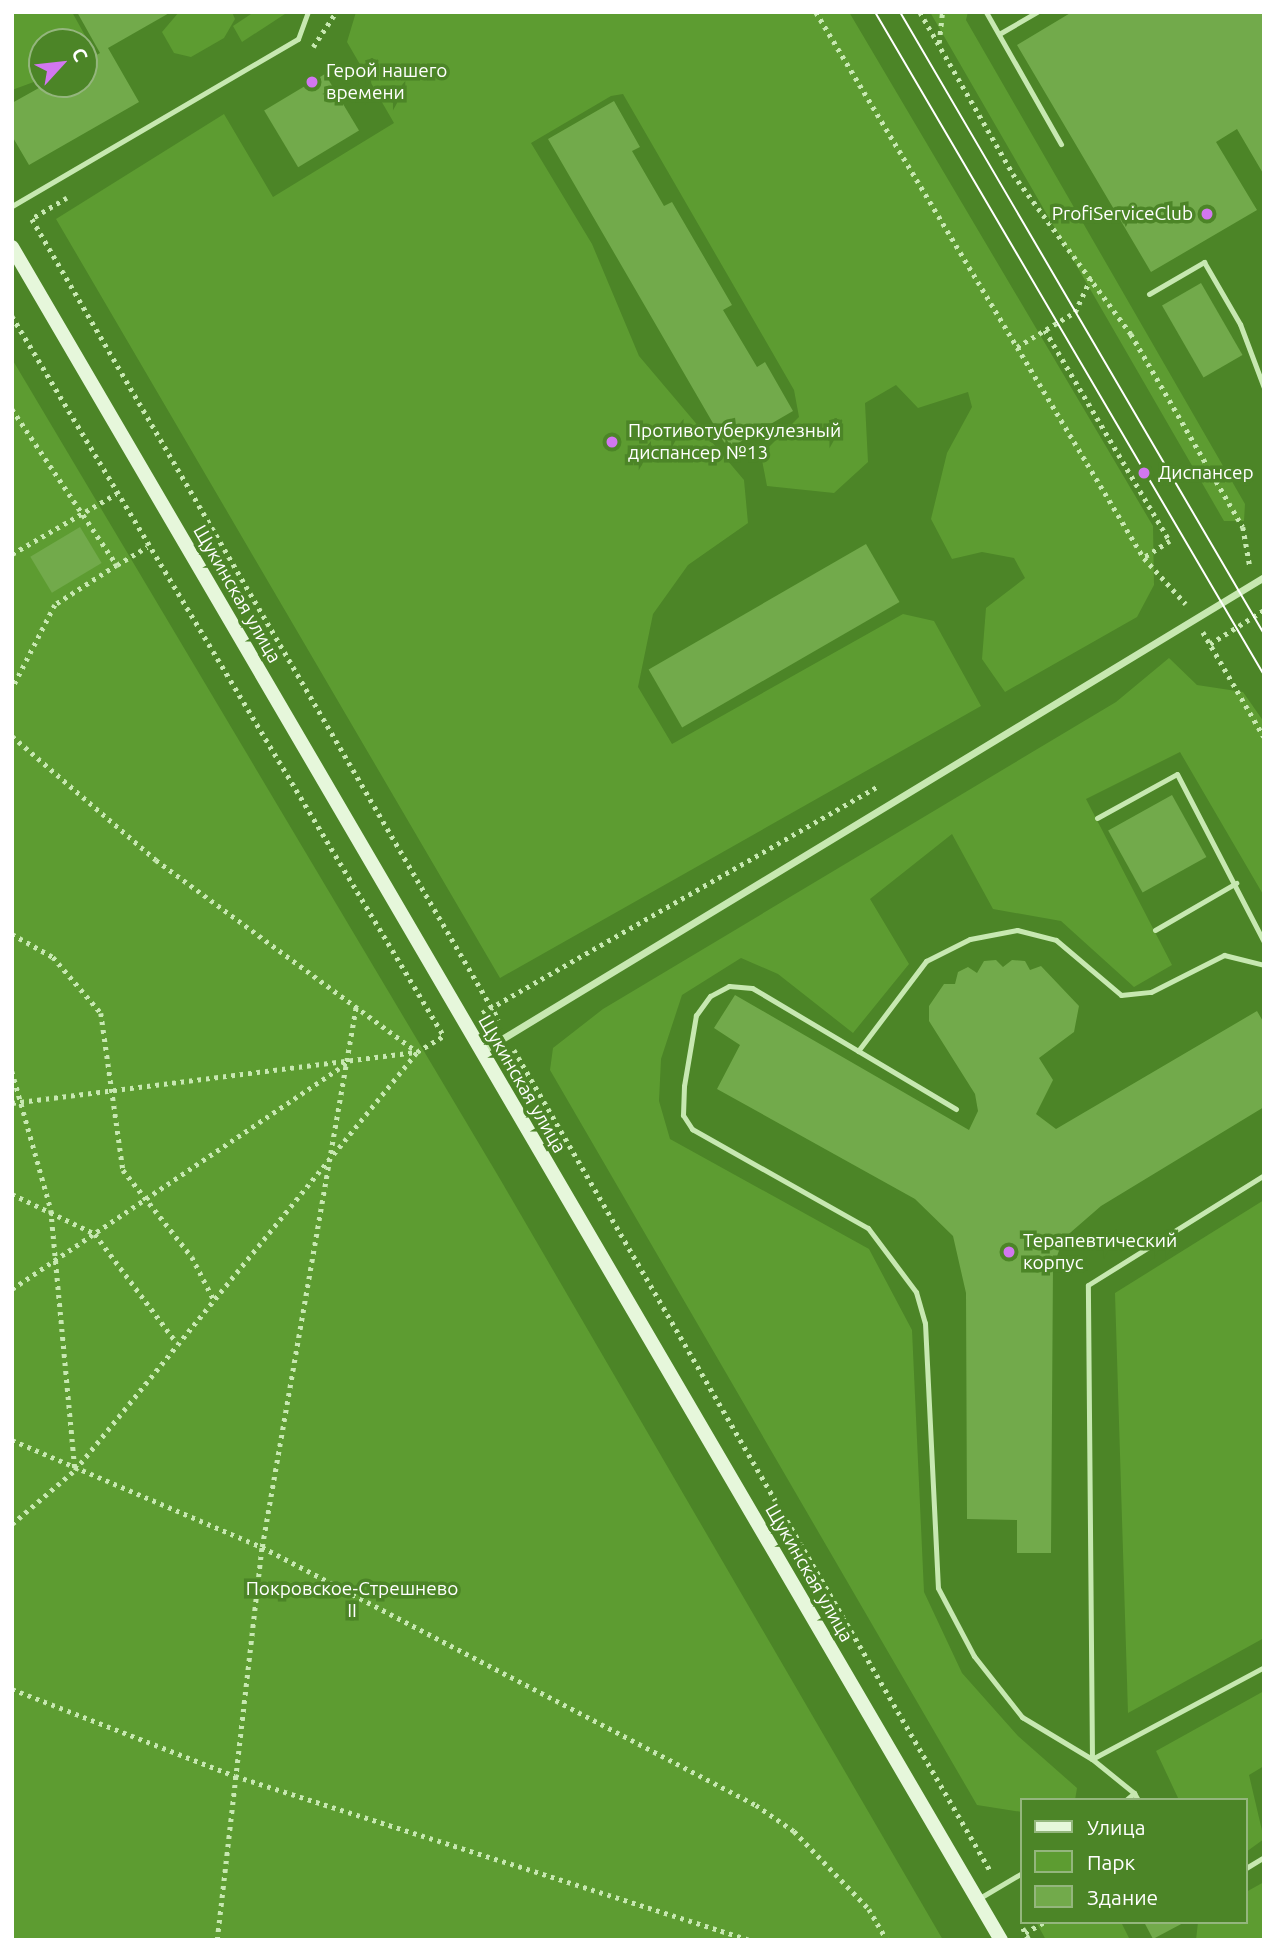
<!DOCTYPE html>
<meta charset="utf-8">
<style>
body{margin:0}
#map{position:relative;width:1276px;height:1952px;overflow:hidden;background:#4c8527;font-family:Ubuntu,sans-serif}
div>[style]{position:absolute}
[style*='--x']{left:calc(var(--x)*1px);top:calc(var(--y)*1px);width:calc(var(--w)*1px);rotate:calc(var(--a)*1deg)}
.green>*{inset:0;background:#5d9c31}
.building>*{inset:0;background:#72aa4b;transform-origin:0 0}
.path>*{height:4.5px;margin-top:-2.25px;transform-origin:0;background:repeating-linear-gradient(90deg,#c7e8b1 0 3.5px,transparent 0 8.5px)}
.service>*{height:5px;margin:-2.5px;padding:0 2.5px;transform-origin:2.5px;border-radius:2.5px;background:#c7e8b1}
.minor>*{height:7px;margin:-3.5px;padding:0 3.5px;transform-origin:3.5px;border-radius:3.5px;background:#c7e8b1}
.secondary>*{height:14px;margin:-7px;padding:0 7px;transform-origin:7px;border-radius:7px;background:#e6f7db}
.tram>*{height:2px;margin:-1px;padding:0 1px;transform-origin:1px;border-radius:1px;background:#fff}
.dots>*{width:19px;height:19px;translate:-50% -50%;box-sizing:border-box;border:4px solid #4c8527;border-radius:50%}
span{translate:-50% -50%;white-space:nowrap;text-align:center;line-height:1.15;-webkit-text-stroke:7px #4c8527;paint-order:stroke}
.poi-label{font-size:19px;color:#fff}
.left{translate:0 -50%;text-align:left}
.right{translate:-100% -50%;text-align:right}
.street-label{font-size:19px;color:#fff}
.park-label{font-size:19px;color:#fff}
.frame{position:absolute;inset:0;border:14px solid #fff;pointer-events:none}
.legend{position:absolute;left:1020px;top:1798px;width:228px;height:126px;box-sizing:border-box;background:#4c8527;border:2px solid #94b67d;margin:0;padding:9px 12px;list-style:none;font-size:21px;color:#fff}
.legend li{display:flex;align-items:center;gap:14px;height:35px}
.legend b{width:35px;border:2px solid #94b67d}
.north{position:absolute;left:28px;top:28px;width:70px;height:70px;box-sizing:border-box;background:#4c8527;border:2px solid #94b67d;border-radius:50%;rotate:63deg;font-size:19px;font-weight:700;line-height:28px;text-align:center;color:#fff}
.north::after{content:'';display:block;margin:auto;width:24px;height:32px;background:#d277f0;clip-path:polygon(50% 0,100% 100%,50% 72%,0 100%)}
</style>
<div id="map">
<div class="green">
<i style="clip-path:polygon(12px 12px,72px 12px,87px 39px,42px 42px,42px 79px,12px 90px)"></i>
<i style="clip-path:polygon(179px 12px,232px 12px,235px 19px,224px 38px,191px 57px,174px 53px,162px 32px)"></i>
<i style="clip-path:polygon(254px 12px,288px 12px,242px 42px,233px 26px)"></i>
<i style="clip-path:polygon(356px 12px,849px 12px,1153px 526px,1154px 585px,1137px 617px,1005px 692px,982px 659px,986px 608px,1025px 578px,1014px 558px,982px 552px,952px 559px,931px 519px,947px 453px,972px 407px,968px 392px,918px 408px,896px 385px,865px 403px,868px 462px,834px 493px,767px 486px,761px 455px,799px 417px,794px 390px,623px 94px,611px 96px,531px 143px,592px 244px,639px 356px,744px 480px,748px 523px,688px 565px,653px 614px,638px 687px,672px 744px,903px 614px,934px 621px,981px 706px,500px 978px,56px 219px,224px 114px,273px 197px,394px 123px,347px 42px)"></i>
<i style="clip-path:polygon(930px 12px,968px 12px,966px 20px,1245px 504px,1244px 521px,1224px 521px)"></i>
<i style="clip-path:polygon(12px 359px,500px 1179px,943px 1940px,12px 1940px)"></i>
<i style="clip-path:polygon(1169px 658px,1197px 685px,1243px 692px,1264px 722px,1264px 896px,1180px 752px,1086px 799px,1172px 965px,1134px 987px,1061px 921px,993px 909px,952px 834px,870px 899px,909px 964px,853px 1033px,778px 974px,741px 958px,682px 995px,661px 1059px,659px 1101px,670px 1139px,869px 1249px,912px 1330px,924px 1592px,962px 1673px,1018px 1736px,1077px 1788px,1075px 1800px,1022px 1800px,1022px 1812px,977px 1805px,550px 1070px,553px 1048px,603px 1009px,1116px 702px)"></i>
<i style="clip-path:polygon(1264px 1200px,1264px 1638px,1128px 1713px,1115px 1293px)"></i>
<i style="clip-path:polygon(1264px 1691px,1264px 1766px,1249px 1775px,1264px 1839px,1246px 1852px,1246px 1800px,1179px 1800px,1156px 1751px)"></i>
<i style="clip-path:polygon(1264px 1882px,1264px 1940px,1196px 1940px,1198px 1922px,1246px 1922px,1246px 1892px)"></i>
<i style="clip-path:polygon(1036px 1922px,1121px 1922px,1130px 1940px,1046px 1940px)"></i>
</div>
<div class="building">
<i style="clip-path:polygon(77px 12px,171px 12px,108px 48px,139px 102px,29px 165px,12px 136px,12px 103px,46px 84px,84px 84px,84px 62px,100px 53px)"></i>
<i style="clip-path:polygon(1072px 12px,1264px 12px,1264px 175px,1237px 129px,1216px 142px,1257px 210px,1151px 272px,1017px 45px)"></i>
<i style="left:325px;top:74px;width:66px;height:71px;rotate:59deg"></i>
<i style="clip-path:polygon(614px 101px,640px 147px,632px 151px,664px 206px,672px 202px,732px 305px,723px 310px,757px 367px,765px 362px,793px 411px,728px 449px,548px 139px)"></i>
<i style="left:1201px;top:283px;width:83px;height:45px;rotate:60deg"></i>
<i style="left:80px;top:527px;width:42px;height:58px;rotate:59deg"></i>
<i style="left:866px;top:544px;width:67px;height:251px;rotate:60deg"></i>
<i style="left:1172px;top:795px;width:71px;height:73px;rotate:61deg"></i>
<i style="clip-path:polygon(996px 960px,1003px 967px,1012px 960px,1025px 961px,1030px 970px,1041px 966px,1079px 1006px,1074px 1032px,1039px 1058px,1053px 1080px,1036px 1114px,1056px 1129px,1257px 1011px,1264px 1023px,1264px 1107px,1101px 1206px,1063px 1239px,1053px 1268px,1051px 1553px,1017px 1553px,1017px 1520px,967px 1519px,966px 1293px,953px 1236px,915px 1199px,717px 1089px,740px 1045px,714px 1028px,735px 995px,969px 1130px,978px 1111px,975px 1094px,929px 1021px,929px 1006px,944px 984px,955px 984px,958px 972px,968px 967px,977px 973px,984px 961px)"></i>
<i style="clip-path:polygon(1144px 1922px,1185px 1922px,1153px 1939px)"></i>
</div>
<div class="path">
<i style="--x:816;--y:12;--w:637;--a:59.01"></i>
<i style="--x:1144;--y:558;--w:62;--a:47.6"></i>
<i style="--x:920;--y:12;--w:187;--a:60.1"></i>
<i style="--x:1013;--y:174;--w:199;--a:53.6"></i>
<i style="--x:1131;--y:334;--w:223;--a:59.9"></i>
<i style="--x:1243;--y:527;--w:39;--a:80"></i>
<i style="--x:939;--y:43;--w:31;--a:-84"></i>
<i style="--x:313;--y:47;--w:42;--a:-56.7"></i>
<i style="--x:67;--y:198;--w:41;--a:149"></i>
<i style="--x:32;--y:219;--w:927;--a:59.76"></i>
<i style="--x:12;--y:316;--w:840;--a:59.04"></i>
<i style="--x:1045;--y:330;--w:245;--a:59.4"></i>
<i style="--x:1170;--y:541;--w:31;--a:147"></i>
<i style="--x:1017;--y:347;--w:68;--a:-31.1"></i>
<i style="--x:1075;--y:312;--w:38;--a:-65"></i>
<i style="--x:12;--y:409;--w:188;--a:56.1"></i>
<i style="--x:117;--y:565;--w:74;--a:147.2"></i>
<i style="--x:55;--y:605;--w:94;--a:117.1"></i>
<i style="--x:12;--y:554;--w:120;--a:-30"></i>
<i style="--x:117;--y:565;--w:35;--a:-31"></i>
<i style="--x:1203;--y:632;--w:121;--a:59.8"></i>
<i style="--x:1210;--y:644;--w:64;--a:-32.2"></i>
<i style="--x:12;--y:736;--w:190;--a:40.7"></i>
<i style="--x:156;--y:860;--w:324;--a:36.3"></i>
<i style="--x:12;--y:934;--w:47;--a:29.3"></i>
<i style="--x:53;--y:957;--w:74;--a:49.4"></i>
<i style="--x:101;--y:1013;--w:159;--a:82"></i>
<i style="--x:123;--y:1170;--w:111;--a:51.6"></i>
<i style="--x:192;--y:1257;--w:46;--a:62.9"></i>
<i style="--x:482;--y:1013;--w:456;--a:-29.8"></i>
<i style="--x:514;--y:1050;--w:950;--a:59.87"></i>
<i style="--x:12;--y:1071;--w:144;--a:74.3"></i>
<i style="--x:51;--y:1210;--w:261;--a:84.7"></i>
<i style="--x:12;--y:1103;--w:407;--a:-7.2"></i>
<i style="--x:12;--y:1194;--w:92;--a:25.7"></i>
<i style="--x:95;--y:1234;--w:135;--a:53.1"></i>
<i style="--x:12;--y:1289;--w:405;--a:-34"></i>
<i style="--x:12;--y:1440;--w:272;--a:23.2"></i>
<i style="--x:262;--y:1547;--w:557;--a:27.58"></i>
<i style="--x:756;--y:1805;--w:46;--a:34.4"></i>
<i style="--x:794;--y:1831;--w:108;--a:46.1"></i>
<i style="--x:869;--y:1909;--w:36;--a:60"></i>
<i style="--x:12;--y:1524;--w:83;--a:-40.6"></i>
<i style="--x:75;--y:1470;--w:540;--a:-50.71"></i>
<i style="--x:417;--y:1052;--w:33;--a:-31"></i>
<i style="--x:12;--y:1689;--w:239;--a:21.3"></i>
<i style="--x:235;--y:1776;--w:540;--a:17.66"></i>
<i style="--x:1023;--y:1928;--w:13;--a:63"></i>
<i style="--x:1025;--y:1933;--w:22;--a:-30"></i>
<i style="--x:217;--y:1940;--w:396;--a:-83.5"></i>
<i style="--x:262;--y:1547;--w:548;--a:-80.13"></i>
</div>
<div class="service">
<i style="--x:986;--y:12;--w:152;--a:60.4"></i>
<i style="--x:999;--y:34;--w:44;--a:-30.1"></i>
<i style="--x:12;--y:206;--w:331;--a:-30.3"></i>
<i style="--x:298;--y:39;--w:29;--a:-70"></i>
<i style="--x:1149;--y:294;--w:64;--a:-30.2"></i>
<i style="--x:1204;--y:262;--w:72;--a:59.9"></i>
<i style="--x:1240;--y:324;--w:68;--a:69.4"></i>
<i style="--x:1097;--y:818;--w:91;--a:-28.8"></i>
<i style="--x:1177;--y:774;--w:189;--a:62.6"></i>
<i style="--x:1155;--y:930;--w:94;--a:-30.1"></i>
<i style="--x:858;--y:1051;--w:113;--a:-52.9"></i>
<i style="--x:926;--y:961;--w:49;--a:-26.6"></i>
<i style="--x:970;--y:939;--w:48;--a:-10.8"></i>
<i style="--x:1017;--y:930;--w:40;--a:14.4"></i>
<i style="--x:1056;--y:940;--w:85;--a:40.2"></i>
<i style="--x:1121;--y:995;--w:30;--a:-6"></i>
<i style="--x:1151;--y:992;--w:82;--a:-26.9"></i>
<i style="--x:1224;--y:955;--w:41;--a:14"></i>
<i style="--x:956;--y:1109;--w:237;--a:-149.3"></i>
<i style="--x:752;--y:988;--w:23;--a:-175"></i>
<i style="--x:729;--y:986;--w:21;--a:152"></i>
<i style="--x:710;--y:996;--w:24;--a:126"></i>
<i style="--x:696;--y:1015;--w:72;--a:99.6"></i>
<i style="--x:684;--y:1086;--w:29;--a:92"></i>
<i style="--x:683;--y:1115;--w:17;--a:57"></i>
<i style="--x:692;--y:1129;--w:202;--a:29.4"></i>
<i style="--x:868;--y:1228;--w:80;--a:53.1"></i>
<i style="--x:916;--y:1292;--w:32;--a:74"></i>
<i style="--x:925;--y:1323;--w:265;--a:87.2"></i>
<i style="--x:938;--y:1588;--w:77;--a:62.1"></i>
<i style="--x:974;--y:1656;--w:78;--a:51.8"></i>
<i style="--x:1022;--y:1717;--w:82;--a:31"></i>
<i style="--x:1092;--y:1759;--w:474;--a:-90.5"></i>
<i style="--x:1088;--y:1285;--w:208;--a:-32"></i>
<i style="--x:1134;--y:1793;--w:54;--a:-141"></i>
<i style="--x:1092;--y:1759;--w:195;--a:-28.1"></i>
<i style="--x:1126;--y:1800;--w:11;--a:-41"></i>
<i style="--x:1134;--y:1793;--w:8;--a:60"></i>
<i style="--x:1246;--y:1868;--w:21;--a:-31"></i>
<i style="--x:978;--y:1899;--w:51;--a:-30.6"></i>
</div>
<div class="minor">
<i style="--x:482;--y:1051;--w:914;--a:-31.22"></i>
</div>
<div class="secondary">
<i style="--x:12;--y:247;--w:1961;--a:59.71"></i>
</div>
<div class="tram">
<i style="--x:875;--y:12;--w:769;--a:59.6"></i>
<i style="--x:900;--y:12;--w:721;--a:59.66"></i>
</div>
<div class="dots">
<i style="left:312px;top:82px;background:#d277f0"></i>
<i style="left:1207px;top:214px;background:#d277f0"></i>
<i style="left:612px;top:442px;background:#d277f0"></i>
<i style="left:1144px;top:473px;background:#d277f0"></i>
<i style="left:1009px;top:1252px;background:#d277f0"></i>
</div>
<div class="poi-label">
<span class="left" style="left:326px;top:82px">Герой нашего<br>времени</span>
<span class="right" style="left:1193px;top:214px">ProfiServiceClub</span>
<span class="left" style="left:628px;top:442px">Противотуберкулезный<br>диспансер №13</span>
<span class="left" style="left:1158px;top:473px">Диспансер</span>
<span class="left" style="left:1023px;top:1252px">Терапевтический<br>корпус</span>
</div>
<div class="street-label">
<span style="left:237px;top:594px;rotate:60deg">Щукинская улица</span>
<span style="left:522px;top:1084px;rotate:60deg">Щукинская улица</span>
<span style="left:809px;top:1573px;rotate:60deg">Щукинская улица</span>
</div>
<div class="park-label">
<span style="left:352px;top:1600px">Покровское-Стрешнево<br>II</span>
</div>
<div class="frame"></div>
<ul class="legend">
<li><b style="height:9px;background:#e6f7db"></b>Улица</li>
<li><b style="height:19px;background:#5d9c31"></b>Парк</li>
<li><b style="height:19px;background:#72aa4b"></b>Здание</li>
</ul>
<div class="north">С</div>
</div>
